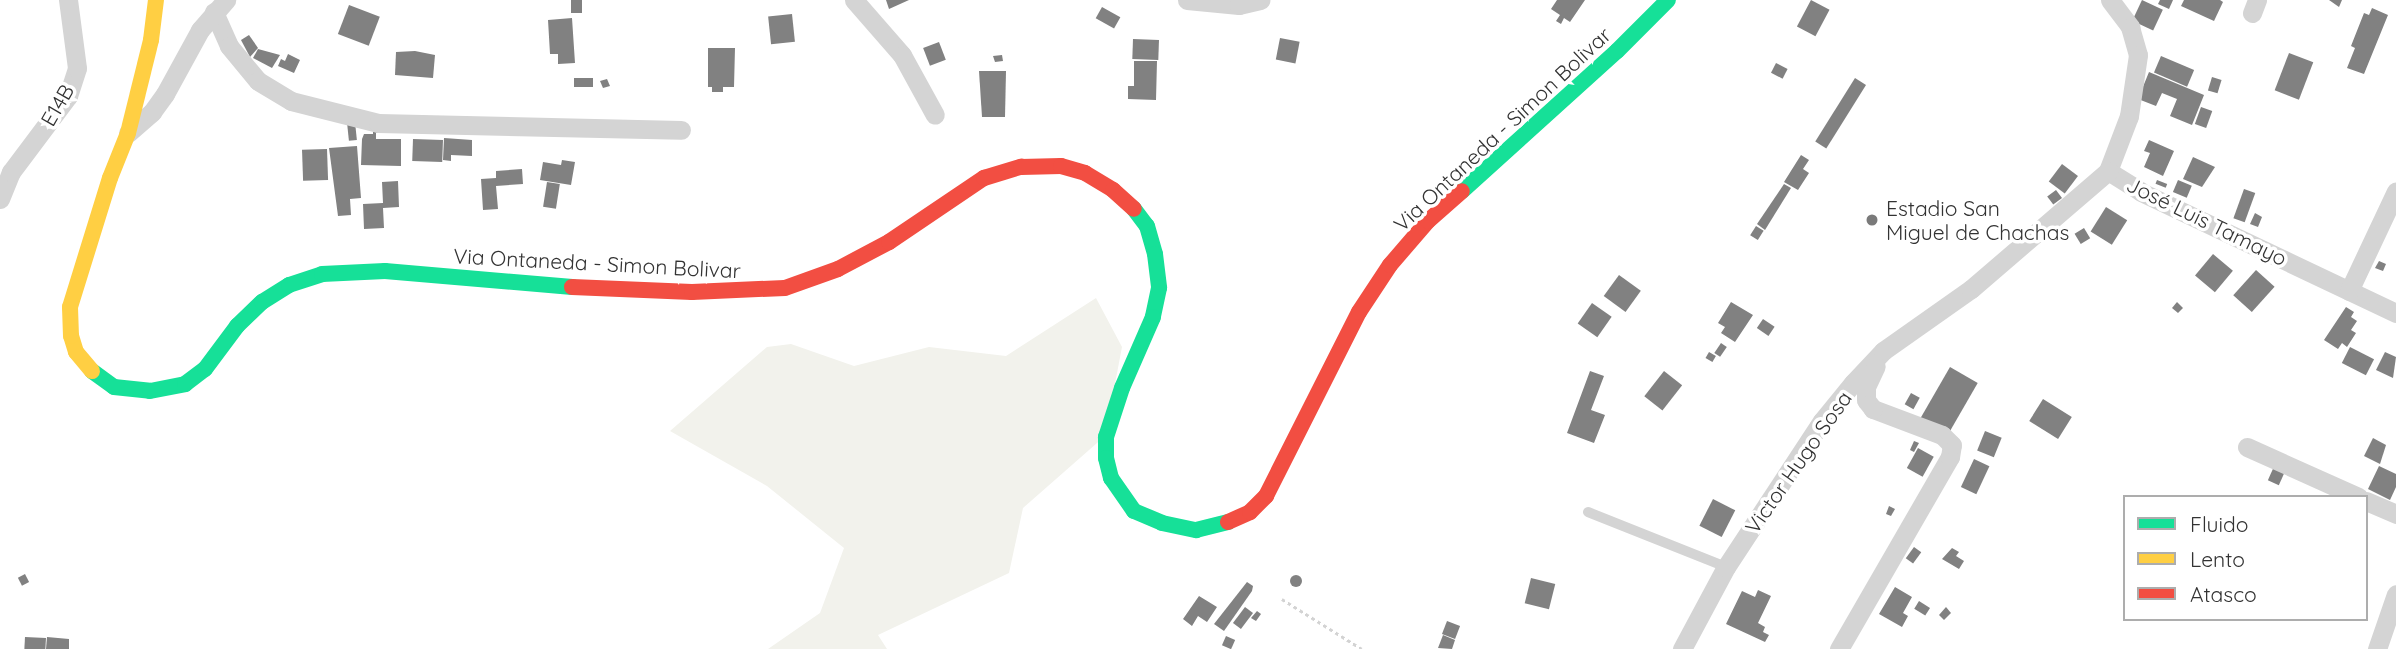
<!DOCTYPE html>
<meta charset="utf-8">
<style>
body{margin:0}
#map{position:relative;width:2396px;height:649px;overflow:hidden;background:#fff;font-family:Quicksand,sans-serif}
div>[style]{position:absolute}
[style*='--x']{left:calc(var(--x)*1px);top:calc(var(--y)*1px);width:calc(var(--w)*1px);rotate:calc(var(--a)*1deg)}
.green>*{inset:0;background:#f2f2ec}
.building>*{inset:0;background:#818181;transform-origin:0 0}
.round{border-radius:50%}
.path>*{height:2.5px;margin-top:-1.25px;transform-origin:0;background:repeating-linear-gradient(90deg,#d3d3d3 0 3.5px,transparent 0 7px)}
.lane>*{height:10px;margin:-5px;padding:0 5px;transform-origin:5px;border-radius:5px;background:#d4d4d4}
.street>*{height:19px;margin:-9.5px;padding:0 9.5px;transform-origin:9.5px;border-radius:9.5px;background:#d4d4d4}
.fast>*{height:16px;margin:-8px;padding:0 8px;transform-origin:8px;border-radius:8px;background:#16e098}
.slow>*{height:16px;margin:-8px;padding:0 8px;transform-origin:8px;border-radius:8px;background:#ffcf43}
.jam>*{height:16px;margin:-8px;padding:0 8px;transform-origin:8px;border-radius:8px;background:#f24e42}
.dots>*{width:19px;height:19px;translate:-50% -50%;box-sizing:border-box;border:4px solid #fff;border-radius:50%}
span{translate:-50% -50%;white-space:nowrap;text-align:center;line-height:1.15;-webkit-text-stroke:7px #fff;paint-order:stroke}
.street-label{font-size:21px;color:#333}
.poi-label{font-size:21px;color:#333}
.left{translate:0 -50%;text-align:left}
.legend{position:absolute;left:2123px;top:495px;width:245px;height:126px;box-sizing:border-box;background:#fff;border:2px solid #adadad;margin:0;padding:9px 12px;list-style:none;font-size:21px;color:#333}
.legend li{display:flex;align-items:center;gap:14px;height:35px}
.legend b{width:35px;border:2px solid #adadad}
</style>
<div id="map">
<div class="green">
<i style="clip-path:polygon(1096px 298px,1122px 347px,1105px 436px,1023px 508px,1009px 573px,878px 635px,887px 649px,768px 649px,820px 613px,844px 548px,767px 486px,670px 431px,767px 347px,791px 344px,854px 366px,929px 347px,1006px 356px)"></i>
</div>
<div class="building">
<i style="left:571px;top:0;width:11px;height:13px"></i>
<i style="clip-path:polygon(886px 0,909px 0,889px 9px)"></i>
<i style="clip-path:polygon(1557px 0,1585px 0,1570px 22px,1564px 18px,1561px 24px,1556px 21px,1560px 15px,1551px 9px)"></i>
<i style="left:1811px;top:0;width:21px;height:30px;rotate:28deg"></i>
<i style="left:2142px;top:0;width:23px;height:23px;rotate:25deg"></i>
<i style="clip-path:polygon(2160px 0,2173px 0,2169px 9px,2158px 4px)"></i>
<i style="clip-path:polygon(2184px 0,2220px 0,2223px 2px,2214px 21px,2181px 6px)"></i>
<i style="clip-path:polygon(2329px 0,2342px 0,2339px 7px)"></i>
<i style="left:349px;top:5px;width:33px;height:31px;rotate:21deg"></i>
<i style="left:1102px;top:7px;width:21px;height:13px;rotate:29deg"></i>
<i style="clip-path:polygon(2372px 8px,2388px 15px,2364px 74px,2347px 68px,2355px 48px,2351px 46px,2364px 13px,2369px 15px)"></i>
<i style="left:792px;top:14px;width:28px;height:24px;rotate:84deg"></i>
<i style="clip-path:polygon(572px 18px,575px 63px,558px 64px,558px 54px,550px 54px,548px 20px)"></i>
<i style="clip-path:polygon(249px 35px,258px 48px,250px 57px,241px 40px)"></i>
<i style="left:1280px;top:38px;width:20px;height:22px;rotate:11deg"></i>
<i style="left:1133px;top:39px;width:26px;height:20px;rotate:2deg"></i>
<i style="left:939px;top:42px;width:19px;height:17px;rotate:69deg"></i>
<i style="clip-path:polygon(708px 48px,735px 48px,734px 87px,723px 87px,723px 92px,712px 92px,712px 87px,708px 87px)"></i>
<i style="clip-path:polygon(258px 49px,280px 55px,272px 68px,253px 58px)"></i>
<i style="clip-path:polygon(415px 51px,435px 55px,433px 78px,395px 75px,396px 52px)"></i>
<i style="left:2289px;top:53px;width:26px;height:40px;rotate:21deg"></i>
<i style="clip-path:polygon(288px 54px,300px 60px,294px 73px,278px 66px,281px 59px,285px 61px)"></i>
<i style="clip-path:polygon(1002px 55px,1003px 61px,995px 62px,993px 56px)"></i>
<i style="left:2161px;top:56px;width:36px;height:18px;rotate:23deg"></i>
<i style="clip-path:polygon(1134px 61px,1157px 61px,1156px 100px,1128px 99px,1128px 86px,1134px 86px)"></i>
<i style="left:1776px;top:63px;width:13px;height:11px;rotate:27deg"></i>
<i style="clip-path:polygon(979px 71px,1006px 71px,1005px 117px,982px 117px)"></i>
<i style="clip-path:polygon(2149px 72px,2204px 95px,2192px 125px,2170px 116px,2177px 99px,2162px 93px,2156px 106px,2138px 99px)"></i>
<i style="left:2212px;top:77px;width:10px;height:14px;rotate:17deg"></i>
<i style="left:593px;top:78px;width:9px;height:19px;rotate:90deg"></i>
<i style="left:1855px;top:78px;width:13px;height:75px;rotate:32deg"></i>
<i style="clip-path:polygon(607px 79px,610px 86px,603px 88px,600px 81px)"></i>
<i style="left:2201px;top:107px;width:12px;height:18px;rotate:20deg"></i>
<i style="left:355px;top:122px;width:18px;height:8px;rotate:84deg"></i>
<i style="clip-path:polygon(373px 124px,382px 124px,382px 133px,376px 133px,376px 139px,401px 139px,401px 166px,361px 165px,362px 139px,364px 134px,373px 134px)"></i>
<i style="clip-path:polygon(444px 138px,472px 140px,472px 156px,451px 155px,451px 161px,443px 160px)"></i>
<i style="left:413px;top:139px;width:30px;height:22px;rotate:2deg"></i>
<i style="clip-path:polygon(2149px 140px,2174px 151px,2163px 176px,2144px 167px,2150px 153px,2144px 151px)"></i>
<i style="clip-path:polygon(357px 146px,361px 198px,350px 199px,351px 215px,338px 216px,329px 148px)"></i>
<i style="left:327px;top:149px;width:31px;height:25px;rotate:88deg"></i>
<i style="clip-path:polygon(1801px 155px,1809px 160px,1803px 169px,1809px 173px,1798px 190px,1784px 182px)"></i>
<i style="clip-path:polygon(2193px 157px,2215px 167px,2202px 187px,2183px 179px)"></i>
<i style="clip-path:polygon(562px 160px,575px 162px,571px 185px,540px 180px,543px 162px,561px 165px)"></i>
<i style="left:2062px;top:164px;width:20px;height:22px;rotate:37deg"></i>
<i style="clip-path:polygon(522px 169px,523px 184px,496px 186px,498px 209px,483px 210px,481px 179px,496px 178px,496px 171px)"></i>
<i style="left:2157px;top:180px;width:11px;height:4px;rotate:22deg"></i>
<i style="left:2178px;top:180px;width:15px;height:13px;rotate:23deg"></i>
<i style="clip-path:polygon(398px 181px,399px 207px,383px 208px,384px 228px,364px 229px,363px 204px,383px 203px,382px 182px)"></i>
<i style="left:547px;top:182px;width:13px;height:25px;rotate:9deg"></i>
<i style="clip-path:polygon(1784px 184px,1791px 188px,1765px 230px,1757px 224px)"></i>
<i style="left:2244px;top:189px;width:12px;height:31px;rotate:20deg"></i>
<i style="left:2056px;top:190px;width:10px;height:11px;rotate:53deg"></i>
<i style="left:2106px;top:207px;width:25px;height:29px;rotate:32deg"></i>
<i style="clip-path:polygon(2255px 213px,2262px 217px,2258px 227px,2250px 224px)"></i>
<i style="left:1756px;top:226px;width:9px;height:11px;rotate:32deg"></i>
<i style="left:2084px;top:228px;width:12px;height:11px;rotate:59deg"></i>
<i style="left:2213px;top:254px;width:26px;height:28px;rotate:40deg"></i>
<i style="clip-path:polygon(2379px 261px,2386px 264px,2383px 271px,2375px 268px)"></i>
<i style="left:2256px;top:270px;width:25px;height:34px;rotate:42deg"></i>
<i style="left:1619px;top:275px;width:27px;height:26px;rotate:36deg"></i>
<i style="clip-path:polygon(1731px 302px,1753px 315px,1735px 342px,1721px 333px,1725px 327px,1718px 323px)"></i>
<i style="clip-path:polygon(2177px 302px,2183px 308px,2178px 313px,2172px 308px)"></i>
<i style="left:1592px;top:303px;width:24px;height:25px;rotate:35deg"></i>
<i style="clip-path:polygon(2346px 307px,2354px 312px,2351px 317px,2357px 321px,2351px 330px,2356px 333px,2347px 347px,2342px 343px,2338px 349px,2324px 340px)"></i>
<i style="left:1763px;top:319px;width:14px;height:11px;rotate:34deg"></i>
<i style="left:1721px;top:343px;width:7px;height:12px;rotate:34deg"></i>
<i style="left:2350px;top:347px;width:27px;height:18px;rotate:27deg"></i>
<i style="left:1709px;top:352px;width:8px;height:7px;rotate:30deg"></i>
<i style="clip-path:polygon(2385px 352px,2396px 357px,2393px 378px,2376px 370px)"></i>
<i style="left:1950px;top:367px;width:32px;height:60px;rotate:30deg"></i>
<i style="clip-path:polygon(1590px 371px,1604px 376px,1591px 410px,1605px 415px,1594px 443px,1567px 433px)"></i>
<i style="left:1664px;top:371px;width:23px;height:32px;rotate:38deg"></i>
<i style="left:1911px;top:393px;width:10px;height:13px;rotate:29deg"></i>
<i style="left:2043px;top:399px;width:34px;height:26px;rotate:32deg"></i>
<i style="left:1985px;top:431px;width:18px;height:21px;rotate:22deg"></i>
<i style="clip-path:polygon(2373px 438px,2386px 445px,2380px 464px,2364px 456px)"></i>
<i style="clip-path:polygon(1914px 441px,1919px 443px,1914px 452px,1910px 450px)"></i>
<i style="left:1918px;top:448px;width:18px;height:23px;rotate:29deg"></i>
<i style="left:1974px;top:459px;width:17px;height:31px;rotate:25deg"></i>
<i style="left:2276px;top:462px;width:12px;height:20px;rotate:24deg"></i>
<i style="clip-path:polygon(2379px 466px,2396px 474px,2396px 487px,2390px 500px,2368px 489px)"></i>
<i style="left:1713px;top:499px;width:25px;height:30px;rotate:27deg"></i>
<i style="clip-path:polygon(1889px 506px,1895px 509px,1891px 516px,1886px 514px)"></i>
<i style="left:1914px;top:547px;width:9px;height:14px;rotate:36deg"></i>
<i style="clip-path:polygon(1952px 548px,1959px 552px,1956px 556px,1964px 561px,1959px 569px,1942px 559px)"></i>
<i style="left:25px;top:574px;width:9px;height:8px;rotate:63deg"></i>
<i class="round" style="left:1290px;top:575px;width:12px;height:12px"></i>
<i style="left:1531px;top:578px;width:25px;height:26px;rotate:14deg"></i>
<i style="clip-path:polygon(1247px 582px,1253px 586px,1252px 591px,1224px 631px,1214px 624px)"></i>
<i style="clip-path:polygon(1895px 587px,1912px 597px,1903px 613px,1908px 616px,1902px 627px,1879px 614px)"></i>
<i style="clip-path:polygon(1758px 590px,1771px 596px,1758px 623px,1765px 627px,1763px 632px,1769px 635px,1765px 642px,1726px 624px,1742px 591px,1755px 597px)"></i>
<i style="clip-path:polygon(1199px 596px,1217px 607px,1207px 622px,1198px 616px,1192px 626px,1183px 619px)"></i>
<i style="left:1919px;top:601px;width:13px;height:9px;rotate:32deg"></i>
<i style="left:1245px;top:607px;width:10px;height:20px;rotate:37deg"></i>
<i style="clip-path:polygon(1946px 607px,1951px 613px,1944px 620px,1939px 615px)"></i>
<i style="clip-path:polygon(1257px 611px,1261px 614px,1256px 621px,1251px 618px)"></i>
<i style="left:1447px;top:621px;width:14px;height:14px;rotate:21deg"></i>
<i style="clip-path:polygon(1443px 635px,1455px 640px,1452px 649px,1438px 648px)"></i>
<i style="left:1226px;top:636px;width:10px;height:10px;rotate:24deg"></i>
<i style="left:25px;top:637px;width:21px;height:12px;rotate:3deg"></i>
<i style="clip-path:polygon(47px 637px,69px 639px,69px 649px,46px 649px)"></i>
</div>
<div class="path">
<i style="--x:1282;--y:599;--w:94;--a:32"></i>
</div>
<div class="lane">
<i style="--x:1588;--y:512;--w:149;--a:21.7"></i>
</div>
<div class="street">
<i style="--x:854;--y:0;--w:73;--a:48.9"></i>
<i style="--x:902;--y:55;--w:68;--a:61.2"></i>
<i style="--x:1187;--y:0;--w:52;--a:5.5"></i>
<i style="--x:1239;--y:5;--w:22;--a:-13"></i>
<i style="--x:2110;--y:0;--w:34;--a:53"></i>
<i style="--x:2130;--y:27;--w:29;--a:74"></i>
<i style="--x:2138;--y:55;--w:62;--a:98.4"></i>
<i style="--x:2129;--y:116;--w:59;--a:110.9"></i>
<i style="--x:2108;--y:171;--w:39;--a:32"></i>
<i style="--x:2141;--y:192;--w:282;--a:25.4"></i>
<i style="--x:214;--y:12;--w:37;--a:66"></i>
<i style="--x:229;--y:46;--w:45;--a:50.4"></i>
<i style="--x:258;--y:81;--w:39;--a:31"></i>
<i style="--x:291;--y:101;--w:90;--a:14.2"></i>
<i style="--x:378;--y:123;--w:303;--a:1.3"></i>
<i style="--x:2252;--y:13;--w:14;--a:-69"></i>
<i style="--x:128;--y:133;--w:32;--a:-41"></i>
<i style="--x:152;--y:112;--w:22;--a:-54"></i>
<i style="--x:165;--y:94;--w:73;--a:-61.3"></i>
<i style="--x:200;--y:30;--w:40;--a:-49"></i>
<i style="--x:0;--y:199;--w:29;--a:-68"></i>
<i style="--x:11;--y:172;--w:95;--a:-53.1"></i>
<i style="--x:68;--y:96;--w:29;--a:-72"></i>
<i style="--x:77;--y:68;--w:69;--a:-97.5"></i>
<i style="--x:2349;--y:291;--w:110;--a:-64.8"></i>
<i style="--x:2247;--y:447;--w:122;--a:24.2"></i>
<i style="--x:2366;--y:501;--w:33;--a:23"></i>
<i style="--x:1682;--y:649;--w:93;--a:-61.8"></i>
<i style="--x:1726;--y:567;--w:175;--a:-56.7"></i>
<i style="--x:1822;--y:421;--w:49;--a:-50.8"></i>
<i style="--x:1853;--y:383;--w:44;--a:-46.8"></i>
<i style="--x:1883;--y:351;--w:108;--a:-35.2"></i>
<i style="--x:1971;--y:289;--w:181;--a:-40.7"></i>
<i style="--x:1839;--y:649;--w:222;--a:-60"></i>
<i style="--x:1950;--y:457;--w:12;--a:-81"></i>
<i style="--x:1952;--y:445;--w:14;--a:-135"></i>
<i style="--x:1942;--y:435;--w:74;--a:-159.4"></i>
<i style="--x:1873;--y:409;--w:11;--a:-128"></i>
<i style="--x:1866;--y:400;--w:13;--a:-90"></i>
<i style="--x:1866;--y:387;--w:23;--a:-65"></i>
<i style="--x:2377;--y:649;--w:58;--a:-70.9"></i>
</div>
<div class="fast">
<i style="--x:1462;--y:191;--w:209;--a:-42.1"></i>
<i style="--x:1617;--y:51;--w:72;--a:-45"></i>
<i style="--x:1134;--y:209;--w:21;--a:53"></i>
<i style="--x:1147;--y:226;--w:29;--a:74"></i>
<i style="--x:1155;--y:254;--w:34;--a:83"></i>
<i style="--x:1159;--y:288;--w:30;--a:102"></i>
<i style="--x:1153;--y:317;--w:77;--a:113.6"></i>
<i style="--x:1122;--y:388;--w:52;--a:108.1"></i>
<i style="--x:1106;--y:437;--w:21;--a:90"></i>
<i style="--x:1106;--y:458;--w:21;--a:76"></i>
<i style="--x:1111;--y:478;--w:40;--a:55.1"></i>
<i style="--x:1134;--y:511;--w:30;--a:23"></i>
<i style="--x:1162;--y:523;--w:35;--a:12"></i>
<i style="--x:1196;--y:530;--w:33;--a:-14"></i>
<i style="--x:92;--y:371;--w:27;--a:36"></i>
<i style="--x:114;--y:387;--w:36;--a:6"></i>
<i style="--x:150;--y:391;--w:36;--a:-11"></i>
<i style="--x:185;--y:384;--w:25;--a:-37"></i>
<i style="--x:205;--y:369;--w:54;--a:-53.3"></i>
<i style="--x:237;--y:326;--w:35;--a:-44"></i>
<i style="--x:262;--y:302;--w:32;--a:-32"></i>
<i style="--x:289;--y:285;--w:35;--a:-18"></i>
<i style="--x:322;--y:274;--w:63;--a:-2.7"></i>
<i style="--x:385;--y:271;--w:188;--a:4.9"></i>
</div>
<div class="slow">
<i style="--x:92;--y:371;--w:25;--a:-130"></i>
<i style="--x:76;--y:352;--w:17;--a:-107"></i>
<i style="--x:71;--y:336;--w:29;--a:-92"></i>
<i style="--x:70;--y:307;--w:135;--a:-72.8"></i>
<i style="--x:110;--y:178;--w:48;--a:-68.2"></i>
<i style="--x:128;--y:133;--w:96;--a:-76.1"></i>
<i style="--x:151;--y:40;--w:40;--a:-82.9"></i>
</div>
<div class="jam">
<i style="--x:572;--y:287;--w:120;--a:2.4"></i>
<i style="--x:692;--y:292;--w:93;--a:-2.5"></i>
<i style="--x:785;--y:288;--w:56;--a:-19.7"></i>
<i style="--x:838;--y:269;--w:58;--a:-27.9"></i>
<i style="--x:889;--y:242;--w:115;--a:-34"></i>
<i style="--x:984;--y:178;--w:39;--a:-17"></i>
<i style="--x:1021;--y:167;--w:40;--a:-1.4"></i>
<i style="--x:1061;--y:166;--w:25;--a:16"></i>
<i style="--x:1085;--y:173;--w:33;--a:31"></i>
<i style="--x:1113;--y:190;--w:28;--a:42"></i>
<i style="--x:1228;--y:522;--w:24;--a:-24"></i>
<i style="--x:1250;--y:512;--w:23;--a:-45"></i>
<i style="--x:1266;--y:496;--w:206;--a:-63.2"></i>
<i style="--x:1359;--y:312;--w:56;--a:-56.6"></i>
<i style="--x:1390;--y:265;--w:58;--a:-49.2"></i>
<i style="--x:1428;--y:221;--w:45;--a:-41.4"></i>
</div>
<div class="dots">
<i style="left:1872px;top:220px;background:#7a7a7a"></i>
</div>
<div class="street-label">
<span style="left:57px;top:105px;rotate:-60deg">E14B</span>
<span style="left:1502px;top:129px;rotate:-43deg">Via Ontaneda - Simon Bolivar</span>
<span style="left:2207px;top:221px;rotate:26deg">José Luis Tamayo</span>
<span style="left:597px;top:263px;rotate:3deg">Via Ontaneda - Simon Bolivar</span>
<span style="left:1798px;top:462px;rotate:-55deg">Victor Hugo Sosa</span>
</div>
<div class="poi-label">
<span class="left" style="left:1886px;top:220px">Estadio San<br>Miguel de Chachas</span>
</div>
<ul class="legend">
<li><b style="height:9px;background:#16e098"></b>Fluido</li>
<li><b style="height:9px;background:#ffcf43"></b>Lento</li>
<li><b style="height:9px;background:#f24e42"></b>Atasco</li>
</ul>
</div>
